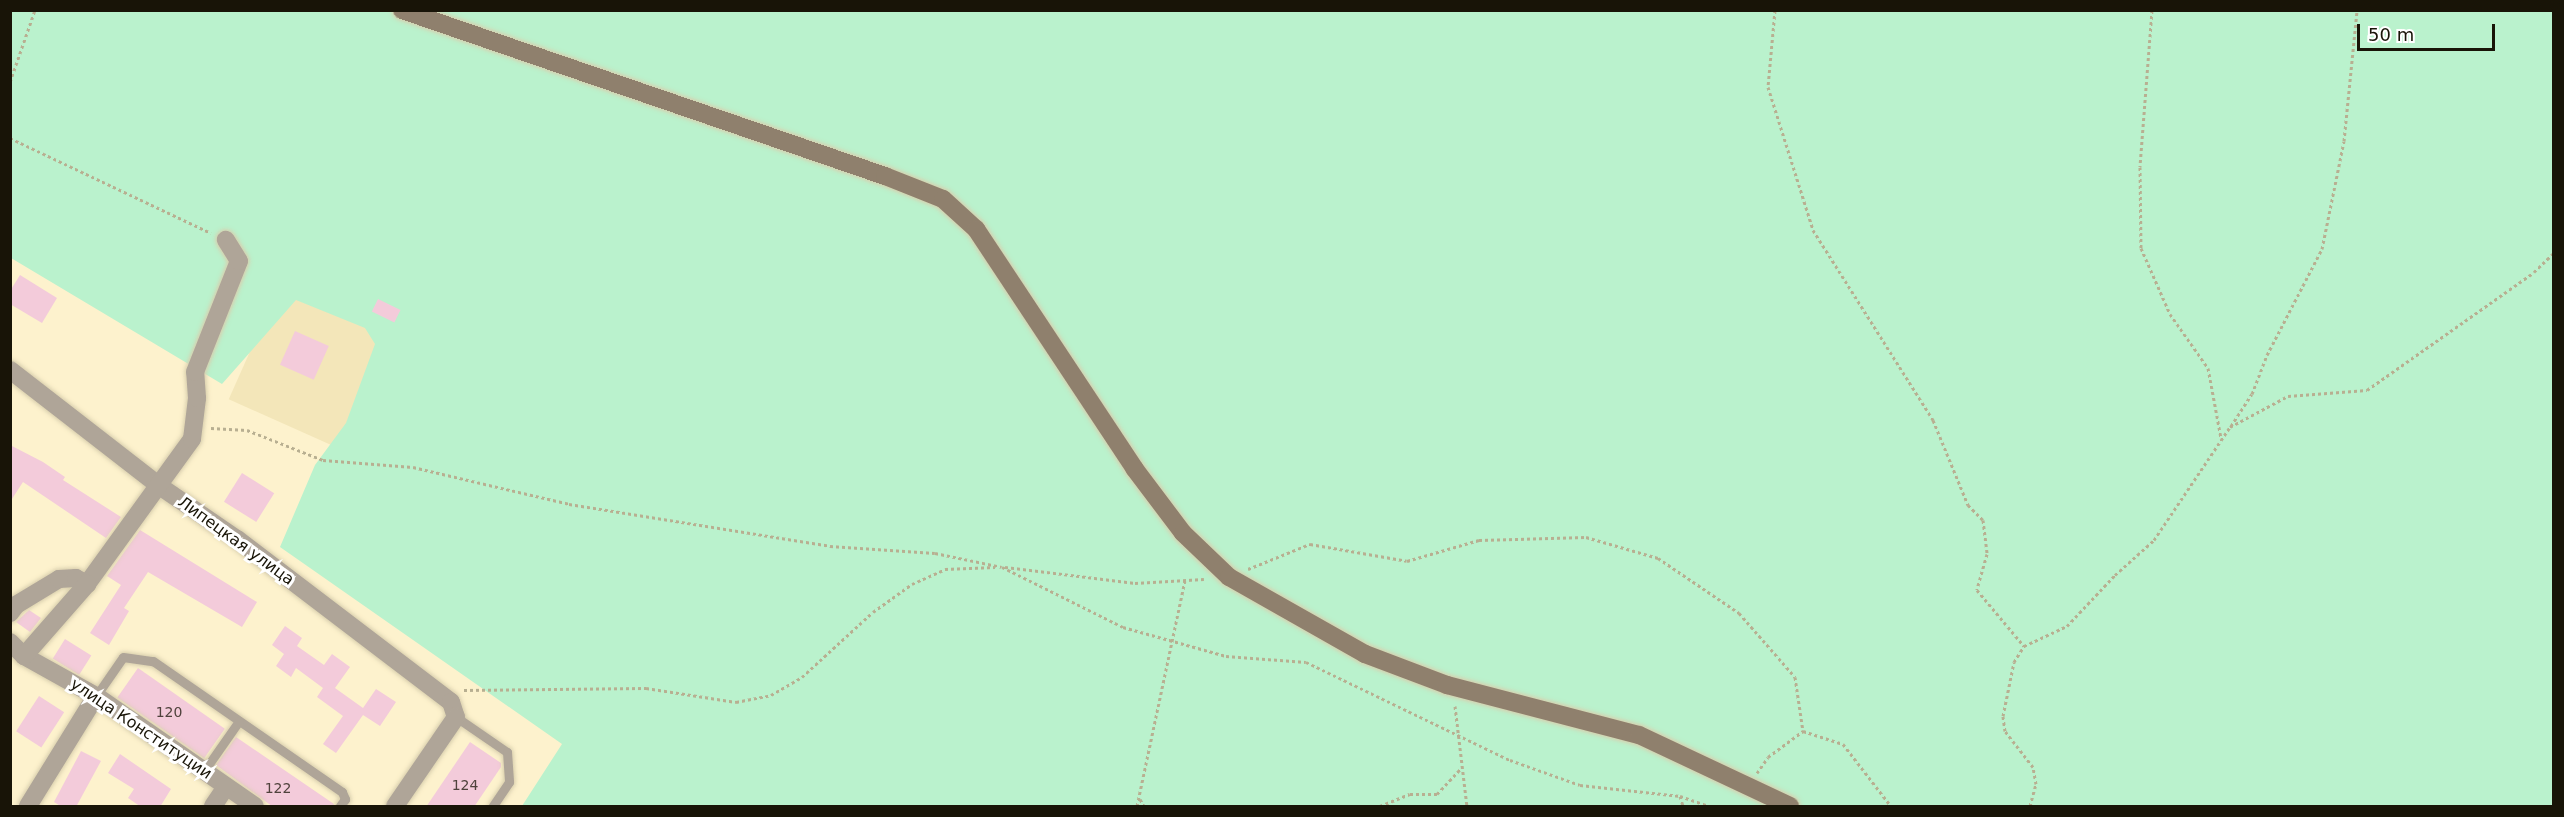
<!DOCTYPE html>
<meta charset="utf-8">
<style>
body{margin:0}
#map{position:relative;width:2564px;height:817px;overflow:hidden;background:#fdf2cd;font-family:"DejaVu Sans",sans-serif}
div>[style]{position:absolute}
[style*='--x']{left:calc(var(--x)*1px);top:calc(var(--y)*1px);width:calc(var(--w)*1px);rotate:calc(var(--a)*1deg)}
.built>*{inset:0;background:#f3e6b9;transform-origin:0 0}
.green>*{inset:0;background:#baf2cd}
.building>*{inset:0;background:#f3cbda;transform-origin:0 0}
.path>*{height:3px;margin-top:-1.5px;transform-origin:0;background:repeating-linear-gradient(90deg,#b8af91 0 3px,transparent 0 6px)}
.roads{filter:drop-shadow(0 0 2px #d8cead) drop-shadow(0 0 2px #d8cead)}
.lane>*{height:9px;margin:-4.5px;padding:0 4.5px;transform-origin:4.5px;border-radius:4.5px;background:#afa598}
.street>*{height:18px;margin:-9px;padding:0 9px;transform-origin:9px;border-radius:9px;background:#afa598}
.secondary>*{height:18px;margin:-9px;padding:0 9px;transform-origin:9px;border-radius:9px;background:#8f806d}
span{translate:-50% -50%;white-space:nowrap;text-align:center;line-height:1.15;-webkit-text-stroke:6px #fff;paint-order:stroke}
.number-label{font-size:14px;color:#4f423c}
.number-label span{-webkit-text-stroke-width:0}
.street-label{font-size:16px;color:#181407}
.frame{position:absolute;inset:0;border:12px solid #181407;pointer-events:none}
.scale{position:absolute;left:2357px;top:24px;width:138px;height:27px;box-sizing:border-box;border:3px solid #181407;border-top:0;padding-left:8px;font-size:18px;line-height:21px;white-space:nowrap;color:#181407;-webkit-text-stroke:4px #fff;paint-order:stroke}
</style>
<div id="map">
<div class="built">
<i style="left:293px;top:255px;width:136px;height:158px;rotate:24deg"></i>
</div>
<div class="green">
<i style="clip-path:polygon(10px 11px,2553px 11px,2553px 806px,522px 806px,562px 744px,280px 547px,315px 465px,346px 423px,375px 344px,365px 328px,296px 300px,222px 384px,11px 258px)"></i>
</div>
<div class="building">
<i style="clip-path:polygon(20px 275px,57px 298px,42px 323px,10px 304px,10px 291px)"></i>
<i style="left:378px;top:299px;width:25px;height:14px;rotate:26deg"></i>
<i style="left:295px;top:331px;width:37px;height:37px;rotate:24deg"></i>
<i style="clip-path:polygon(10px 445px,43px 462px,65px 477px,63px 480px,121px 517px,106px 538px,23px 482px,10px 502px)"></i>
<i style="left:242px;top:473px;width:38px;height:34px;rotate:32deg"></i>
<i style="clip-path:polygon(140px 530px,257px 602px,242px 627px,148px 572px,124px 608px,129px 611px,109px 645px,90px 633px,121px 585px,107px 576px)"></i>
<i style="clip-path:polygon(29px 610px,41px 618px,30px 632px,16px 622px)"></i>
<i style="clip-path:polygon(285px 626px,302px 638px,297px 646px,324px 665px,332px 654px,350px 667px,335px 688px,363px 708px,376px 689px,396px 702px,380px 726px,363px 715px,336px 753px,323px 744px,343px 716px,317px 697px,323px 688px,296px 668px,291px 677px,276px 666px,284px 654px,272px 645px)"></i>
<i style="left:65px;top:639px;width:31px;height:23px;rotate:32deg"></i>
<i style="left:138px;top:668px;width:106px;height:36px;rotate:35deg"></i>
<i style="left:39px;top:696px;width:30px;height:42px;rotate:33deg"></i>
<i style="clip-path:polygon(236px 737px,334px 804px,333px 807px,273px 807px,265px 801px,216px 765px)"></i>
<i style="clip-path:polygon(470px 742px,501px 763px,501px 767px,474px 807px,426px 807px)"></i>
<i style="clip-path:polygon(81px 751px,101px 761px,76px 807px,62px 807px,54px 802px)"></i>
<i style="clip-path:polygon(120px 754px,171px 789px,160px 807px,141px 807px,128px 798px,134px 789px,108px 773px)"></i>
</div>
<div class="path">
<i style="--x:1775;--y:10;--w:77;--a:95.2"></i>
<i style="--x:1768;--y:87;--w:150;--a:72.5"></i>
<i style="--x:1813;--y:230;--w:225;--a:57.7"></i>
<i style="--x:1933;--y:420;--w:92;--a:67.6"></i>
<i style="--x:1968;--y:505;--w:21;--a:45"></i>
<i style="--x:1983;--y:520;--w:34;--a:83"></i>
<i style="--x:1987;--y:554;--w:37;--a:106"></i>
<i style="--x:1977;--y:590;--w:73;--a:50"></i>
<i style="--x:2152;--y:10;--w:157;--a:94.4"></i>
<i style="--x:2140;--y:167;--w:81;--a:89.3"></i>
<i style="--x:2141;--y:248;--w:72;--a:66.3"></i>
<i style="--x:2170;--y:314;--w:66;--a:54.9"></i>
<i style="--x:2208;--y:368;--w:71;--a:79.5"></i>
<i style="--x:10;--y:82;--w:76;--a:-70.9"></i>
<i style="--x:10;--y:138;--w:222;--a:25.3"></i>
<i style="--x:2231;--y:426;--w:38;--a:-57"></i>
<i style="--x:2252;--y:394;--w:42;--a:-69"></i>
<i style="--x:2267;--y:355;--w:119;--a:-62.6"></i>
<i style="--x:2322;--y:249;--w:110;--a:-78.5"></i>
<i style="--x:2344;--y:141;--w:132;--a:-84.3"></i>
<i style="--x:211;--y:428;--w:36;--a:3"></i>
<i style="--x:247;--y:430;--w:82;--a:21.5"></i>
<i style="--x:323;--y:460;--w:90;--a:4.4"></i>
<i style="--x:413;--y:467;--w:160;--a:13.3"></i>
<i style="--x:569;--y:504;--w:264;--a:9.1"></i>
<i style="--x:830;--y:546;--w:105;--a:3.8"></i>
<i style="--x:935;--y:553;--w:68;--a:11.8"></i>
<i style="--x:1002;--y:567;--w:135;--a:26.4"></i>
<i style="--x:1123;--y:627;--w:107;--a:15.7"></i>
<i style="--x:1226;--y:656;--w:80;--a:4.3"></i>
<i style="--x:1306;--y:662;--w:226;--a:25.7"></i>
<i style="--x:1510;--y:760;--w:74;--a:19.7"></i>
<i style="--x:1580;--y:785;--w:101;--a:6.3"></i>
<i style="--x:1680;--y:796;--w:31;--a:19"></i>
<i style="--x:1005;--y:567;--w:131;--a:7"></i>
<i style="--x:1135;--y:583;--w:69;--a:-3.3"></i>
<i style="--x:1248;--y:569;--w:67;--a:-22"></i>
<i style="--x:1310;--y:544;--w:98;--a:9.9"></i>
<i style="--x:1407;--y:561;--w:75;--a:-16.3"></i>
<i style="--x:1479;--y:540;--w:107;--a:-1.6"></i>
<i style="--x:1586;--y:537;--w:75;--a:16.3"></i>
<i style="--x:1658;--y:558;--w:98;--a:34.2"></i>
<i style="--x:1739;--y:613;--w:85;--a:48.8"></i>
<i style="--x:1795;--y:677;--w:55;--a:81.6"></i>
<i style="--x:464;--y:690;--w:182;--a:-0.6"></i>
<i style="--x:646;--y:688;--w:91;--a:8.8"></i>
<i style="--x:736;--y:702;--w:36;--a:-11"></i>
<i style="--x:771;--y:695;--w:36;--a:-30"></i>
<i style="--x:802;--y:677;--w:96;--a:-42.5"></i>
<i style="--x:873;--y:612;--w:48;--a:-35.7"></i>
<i style="--x:912;--y:584;--w:36;--a:-24"></i>
<i style="--x:945;--y:569;--w:50;--a:-2.3"></i>
<i style="--x:1455;--y:706;--w:101;--a:83.2"></i>
<i style="--x:1757;--y:773;--w:19;--a:-55"></i>
<i style="--x:1768;--y:757;--w:44;--a:-36.6"></i>
<i style="--x:1803;--y:731;--w:42;--a:18"></i>
<i style="--x:1843;--y:744;--w:78;--a:52.3"></i>
<i style="--x:1680;--y:796;--w:10;--a:73"></i>
<i style="--x:1140;--y:799;--w:8;--a:60"></i>
<i style="--x:1137;--y:806;--w:230;--a:-78"></i>
<i style="--x:1380;--y:806;--w:32;--a:-22"></i>
<i style="--x:1410;--y:794;--w:27;--a:0"></i>
<i style="--x:1437;--y:794;--w:35;--a:-47"></i>
<i style="--x:2030;--y:806;--w:23;--a:-75"></i>
<i style="--x:2036;--y:784;--w:17;--a:-100"></i>
<i style="--x:2033;--y:767;--w:46;--a:-127.9"></i>
<i style="--x:2005;--y:731;--w:15;--a:-98"></i>
<i style="--x:2003;--y:716;--w:55;--a:-78.5"></i>
<i style="--x:2014;--y:662;--w:19;--a:-58"></i>
<i style="--x:2024;--y:646;--w:47;--a:-24.9"></i>
<i style="--x:2067;--y:626;--w:70;--a:-46.7"></i>
<i style="--x:2115;--y:575;--w:52;--a:-41.9"></i>
<i style="--x:2154;--y:540;--w:136;--a:-56.1"></i>
<i style="--x:2230;--y:427;--w:66;--a:-28.1"></i>
<i style="--x:2288;--y:396;--w:79;--a:-4.3"></i>
<i style="--x:2367;--y:390;--w:204;--a:-35.2"></i>
<i style="--x:2534;--y:272;--w:28;--a:-44"></i>
</div>
<div class="roads">
<div class="lane">
<i style="--x:96;--y:696;--w:47;--a:-55.3"></i>
<i style="--x:123;--y:657;--w:30;--a:8"></i>
<i style="--x:153;--y:661;--w:230;--a:34.7"></i>
<i style="--x:342;--y:792;--w:8;--a:67"></i>
<i style="--x:345;--y:799;--w:9;--a:126"></i>
<i style="--x:456;--y:717;--w:62;--a:34.5"></i>
<i style="--x:507;--y:752;--w:30;--a:86"></i>
<i style="--x:509;--y:782;--w:29;--a:124"></i>
<i style="--x:204;--y:771;--w:61;--a:-55"></i>
</div>
<div class="street">
<i style="--x:10;--y:370;--w:187;--a:37.8"></i>
<i style="--x:158;--y:485;--w:96;--a:34.4"></i>
<i style="--x:237;--y:539;--w:269;--a:37.3"></i>
<i style="--x:451;--y:702;--w:16;--a:72"></i>
<i style="--x:456;--y:717;--w:108;--a:124.4"></i>
<i style="--x:10;--y:613;--w:10;--a:-53"></i>
<i style="--x:16;--y:605;--w:50;--a:-31.2"></i>
<i style="--x:59;--y:579;--w:17;--a:-3"></i>
<i style="--x:76;--y:578;--w:13;--a:29"></i>
<i style="--x:87;--y:584;--w:179;--a:-54.1"></i>
<i style="--x:192;--y:439;--w:41;--a:-83"></i>
<i style="--x:197;--y:398;--w:26;--a:-94"></i>
<i style="--x:195;--y:372;--w:119;--a:-68.4"></i>
<i style="--x:239;--y:261;--w:25;--a:-122"></i>
<i style="--x:10;--y:642;--w:20;--a:45"></i>
<i style="--x:24;--y:656;--w:82;--a:29.1"></i>
<i style="--x:96;--y:696;--w:193;--a:34.7"></i>
<i style="--x:24;--y:656;--w:96;--a:-48.8"></i>
<i style="--x:28;--y:806;--w:129;--a:-58.3"></i>
<i style="--x:213;--y:806;--w:23;--a:-56"></i>
</div>
<div class="secondary">
<i style="--x:402;--y:10;--w:511;--a:18.97"></i>
<i style="--x:885;--y:176;--w:62;--a:21.6"></i>
<i style="--x:943;--y:199;--w:45;--a:42.3"></i>
<i style="--x:976;--y:229;--w:287;--a:56.5"></i>
<i style="--x:1134;--y:468;--w:81;--a:53"></i>
<i style="--x:1183;--y:533;--w:64;--a:43.7"></i>
<i style="--x:1229;--y:577;--w:156;--a:29.5"></i>
<i style="--x:1365;--y:654;--w:88;--a:20.7"></i>
<i style="--x:1447;--y:685;--w:198;--a:14.6"></i>
<i style="--x:1639;--y:735;--w:167;--a:25.2"></i>
</div>
</div>
<div class="number-label">
<span style="left:169px;top:712px">120</span>
<span style="left:465px;top:785px">124</span>
<span style="left:278px;top:788px">122</span>
</div>
<div class="street-label">
<span style="left:236px;top:541px;rotate:36deg">Липецкая улица</span>
<span style="left:141px;top:729px;rotate:34deg">улица Конституции</span>
</div>
<div class="frame"></div>
<div class="scale">50 m</div>
</div>
